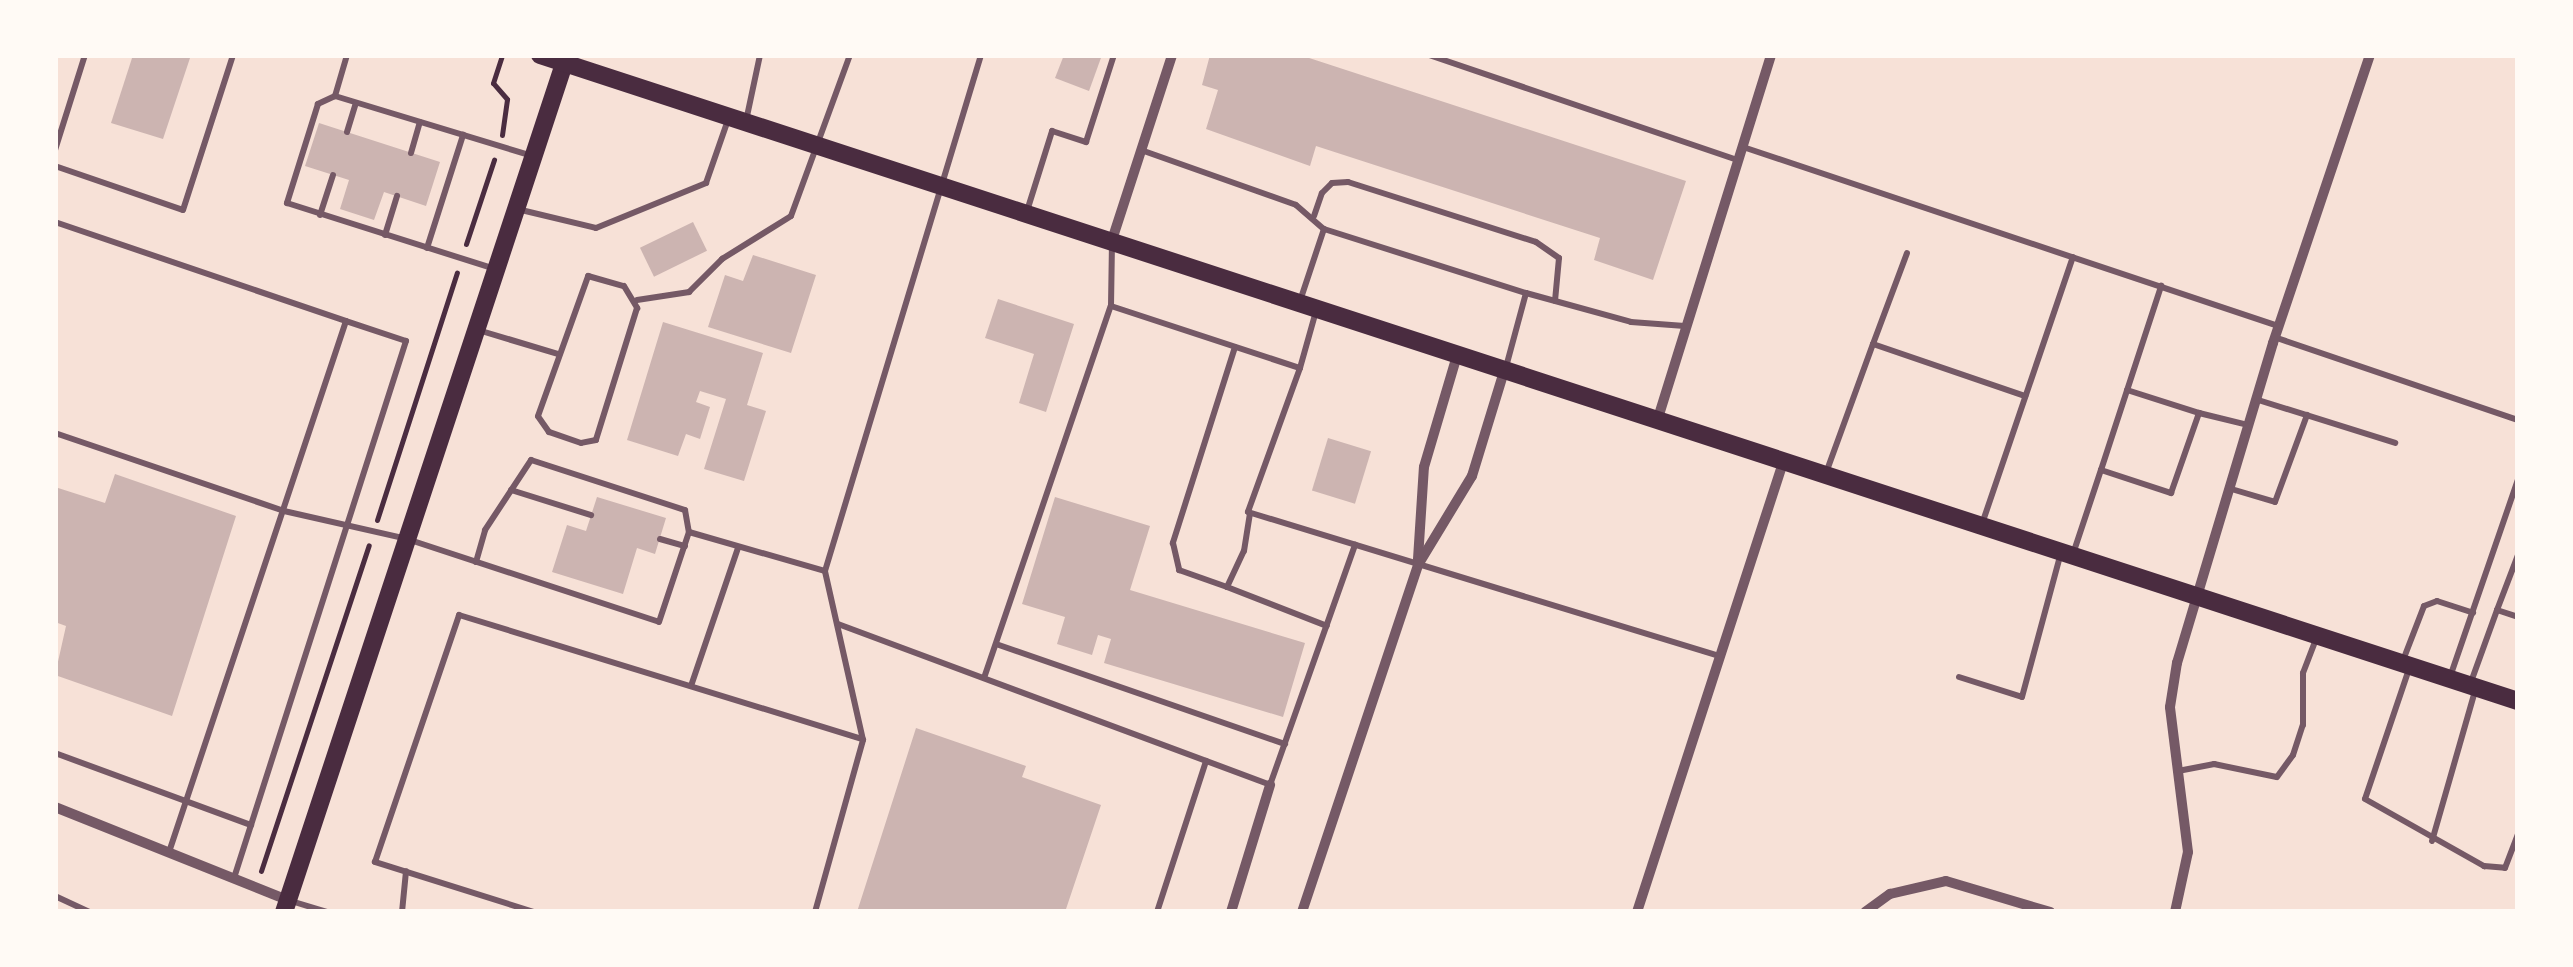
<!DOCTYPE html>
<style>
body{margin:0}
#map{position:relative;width:2573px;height:967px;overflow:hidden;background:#f7e1d7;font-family:Arial,sans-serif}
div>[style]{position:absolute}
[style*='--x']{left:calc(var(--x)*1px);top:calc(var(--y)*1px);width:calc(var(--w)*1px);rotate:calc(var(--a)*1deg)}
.building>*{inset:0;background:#ccb4b1;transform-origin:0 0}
.path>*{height:5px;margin:-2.5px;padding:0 2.5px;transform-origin:2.5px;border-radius:2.5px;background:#4a2c40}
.service>*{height:6px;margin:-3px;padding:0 3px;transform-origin:3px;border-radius:3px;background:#755966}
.minor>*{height:10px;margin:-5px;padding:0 5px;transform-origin:5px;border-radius:5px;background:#755966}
.secondary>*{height:18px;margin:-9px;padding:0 9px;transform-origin:9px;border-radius:9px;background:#4a2c40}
.primary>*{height:18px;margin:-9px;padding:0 9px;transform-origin:9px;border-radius:9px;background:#4a2c40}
span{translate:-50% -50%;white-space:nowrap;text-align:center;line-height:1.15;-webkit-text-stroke:9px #fffaf5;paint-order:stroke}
.frame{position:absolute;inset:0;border:58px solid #fffaf5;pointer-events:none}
</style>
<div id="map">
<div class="building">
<i style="clip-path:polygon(133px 55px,190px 58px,163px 139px,111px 123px)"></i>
<i style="clip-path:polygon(1064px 55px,1102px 55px,1089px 91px,1055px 78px)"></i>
<i style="clip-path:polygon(1210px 55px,1300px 55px,1686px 181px,1653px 280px,1594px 260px,1600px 238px,1316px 146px,1310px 166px,1206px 129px,1218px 90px,1202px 85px)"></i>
<i style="clip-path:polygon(319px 123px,440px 162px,426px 206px,384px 192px,374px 220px,340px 209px,349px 180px,305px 166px)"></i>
<i style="left:693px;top:222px;width:32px;height:59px;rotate:64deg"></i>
<i style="clip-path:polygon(753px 255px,816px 275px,791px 353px,708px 327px,725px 275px,743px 281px)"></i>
<i style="clip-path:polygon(998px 299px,1074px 324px,1046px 412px,1019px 403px,1034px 354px,985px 338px)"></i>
<i style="clip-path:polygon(663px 322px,763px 353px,747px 405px,766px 411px,744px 481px,704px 469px,726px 399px,700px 391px,696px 402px,710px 407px,700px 439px,686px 434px,678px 456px,627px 440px)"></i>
<i style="left:1328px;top:438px;width:45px;height:55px;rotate:17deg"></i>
<i style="clip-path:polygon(115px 474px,236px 516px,172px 716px,55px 675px,66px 626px,55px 622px,55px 487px,105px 503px)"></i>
<i style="clip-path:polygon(597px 497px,666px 518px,655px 554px,637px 548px,623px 594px,552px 572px,567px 525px,586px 531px)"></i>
<i style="clip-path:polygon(1055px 497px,1150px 526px,1130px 590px,1305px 643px,1283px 717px,1104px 663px,1111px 639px,1098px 635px,1092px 655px,1057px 644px,1065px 617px,1022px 604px)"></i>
<i style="clip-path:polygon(916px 728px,1026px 766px,1022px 777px,1101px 805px,1065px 912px,857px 912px)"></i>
</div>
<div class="path">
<i style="--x:502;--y:135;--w:36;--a:-82"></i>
<i style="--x:507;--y:99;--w:21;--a:-131"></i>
<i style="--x:493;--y:83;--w:29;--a:-72"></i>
<i style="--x:466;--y:244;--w:89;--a:-71.6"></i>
<i style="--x:377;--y:520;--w:260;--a:-72.1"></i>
<i style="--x:261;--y:871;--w:343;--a:-71.7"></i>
</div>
<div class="service">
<i style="--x:347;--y:55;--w:43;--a:106.3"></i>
<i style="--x:335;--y:96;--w:19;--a:155"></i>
<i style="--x:318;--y:104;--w:104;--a:107.4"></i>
<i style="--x:287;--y:203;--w:218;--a:17.6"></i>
<i style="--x:1429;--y:55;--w:325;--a:18.8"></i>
<i style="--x:335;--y:96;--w:206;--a:16.9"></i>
<i style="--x:746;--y:121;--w:67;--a:-78"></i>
<i style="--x:347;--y:132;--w:30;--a:-73"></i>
<i style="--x:1743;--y:147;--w:564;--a:18.5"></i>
<i style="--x:55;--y:150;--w:100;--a:-72.5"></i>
<i style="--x:1141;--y:150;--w:164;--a:19.5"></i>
<i style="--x:1296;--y:205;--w:37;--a:41"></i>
<i style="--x:411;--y:153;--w:32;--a:-74"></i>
<i style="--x:55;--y:166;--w:135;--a:19"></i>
<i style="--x:183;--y:210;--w:163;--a:-72.1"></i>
<i style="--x:517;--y:209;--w:81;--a:13.5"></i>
<i style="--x:596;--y:228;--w:119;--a:-22.2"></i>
<i style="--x:706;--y:183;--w:67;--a:-70.8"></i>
<i style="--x:1027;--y:211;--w:84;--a:-72.6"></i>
<i style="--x:1052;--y:131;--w:36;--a:18"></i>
<i style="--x:1086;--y:142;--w:91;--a:-72.2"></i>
<i style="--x:320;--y:215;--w:42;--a:-72"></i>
<i style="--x:1314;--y:216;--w:24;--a:-71"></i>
<i style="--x:1322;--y:193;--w:14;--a:-45"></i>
<i style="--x:1332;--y:183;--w:16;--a:-4"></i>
<i style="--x:1348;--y:182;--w:197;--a:17.7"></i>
<i style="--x:1536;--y:242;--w:28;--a:35"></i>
<i style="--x:1559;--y:258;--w:43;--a:95.3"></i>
<i style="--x:55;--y:222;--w:307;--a:18.8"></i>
<i style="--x:346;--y:321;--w:560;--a:108.43"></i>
<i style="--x:385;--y:235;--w:41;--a:-72.9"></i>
<i style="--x:427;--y:248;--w:119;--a:-72.3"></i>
<i style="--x:588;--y:276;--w:37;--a:16"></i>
<i style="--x:624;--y:286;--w:26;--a:59"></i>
<i style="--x:637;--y:308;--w:138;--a:107.3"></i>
<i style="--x:596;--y:440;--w:15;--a:169"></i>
<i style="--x:581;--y:443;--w:34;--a:-161"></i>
<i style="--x:549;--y:432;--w:19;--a:-125"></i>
<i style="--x:538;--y:416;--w:149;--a:-70.3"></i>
<i style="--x:1526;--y:293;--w:109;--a:15.4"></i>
<i style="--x:1631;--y:322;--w:54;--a:4.2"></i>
<i style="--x:637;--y:300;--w:53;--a:-8.7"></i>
<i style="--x:689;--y:292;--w:47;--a:-45"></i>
<i style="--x:722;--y:259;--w:81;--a:-31.9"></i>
<i style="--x:791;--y:216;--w:171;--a:-69.9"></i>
<i style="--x:1300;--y:301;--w:76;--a:-71.6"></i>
<i style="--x:1324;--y:229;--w:212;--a:17.6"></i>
<i style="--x:1526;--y:293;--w:77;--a:105.1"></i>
<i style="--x:1111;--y:306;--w:199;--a:18.2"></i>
<i style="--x:1300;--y:368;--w:59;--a:-74.3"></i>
<i style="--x:478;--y:330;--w:84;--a:16.7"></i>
<i style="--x:2274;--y:337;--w:258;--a:18.8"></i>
<i style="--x:1873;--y:344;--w:97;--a:-69.5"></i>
<i style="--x:1235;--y:347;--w:206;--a:107.6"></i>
<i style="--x:1173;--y:543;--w:28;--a:77"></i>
<i style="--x:1179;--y:570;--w:51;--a:19.5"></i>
<i style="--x:1227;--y:587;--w:40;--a:-65"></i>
<i style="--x:1244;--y:551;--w:38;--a:-81"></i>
<i style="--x:1300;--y:368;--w:153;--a:109.9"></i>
<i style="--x:1248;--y:512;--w:495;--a:17"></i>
<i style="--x:2127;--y:390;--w:76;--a:17.7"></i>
<i style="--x:2255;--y:399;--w:147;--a:17.4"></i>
<i style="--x:55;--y:433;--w:242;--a:18.8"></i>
<i style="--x:284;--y:511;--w:126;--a:12.8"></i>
<i style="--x:407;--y:539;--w:265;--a:18.2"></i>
<i style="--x:659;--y:622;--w:95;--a:-71.6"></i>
<i style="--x:689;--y:532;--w:141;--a:16"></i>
<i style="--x:2101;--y:470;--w:194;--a:-71.9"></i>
<i style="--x:1826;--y:473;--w:137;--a:-70"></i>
<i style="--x:1873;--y:344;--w:161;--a:18.9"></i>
<i style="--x:2228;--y:488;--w:49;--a:16.6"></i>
<i style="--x:2275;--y:502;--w:93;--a:-69.8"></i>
<i style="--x:511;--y:490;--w:84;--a:17.4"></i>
<i style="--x:1982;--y:524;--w:282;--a:-71.2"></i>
<i style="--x:660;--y:539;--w:26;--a:16"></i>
<i style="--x:2073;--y:554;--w:89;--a:-71.6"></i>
<i style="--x:2101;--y:470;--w:74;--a:18.2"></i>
<i style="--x:2171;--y:493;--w:85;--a:-70.7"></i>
<i style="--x:2199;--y:413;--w:50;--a:13.8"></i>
<i style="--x:476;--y:562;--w:33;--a:-74"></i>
<i style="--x:485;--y:530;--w:84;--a:-56.7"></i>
<i style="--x:531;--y:460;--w:162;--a:18"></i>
<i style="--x:685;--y:510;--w:22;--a:80"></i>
<i style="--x:1227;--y:587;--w:107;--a:21.3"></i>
<i style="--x:2497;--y:610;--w:59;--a:-69.1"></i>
<i style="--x:838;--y:624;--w:461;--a:20.4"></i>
<i style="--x:1270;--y:785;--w:255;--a:-70.5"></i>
<i style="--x:996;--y:644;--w:306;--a:19.1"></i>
<i style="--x:2402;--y:663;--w:61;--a:-68.9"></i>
<i style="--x:2424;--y:606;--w:14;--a:-21"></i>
<i style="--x:2437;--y:601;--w:38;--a:18"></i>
<i style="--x:2409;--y:669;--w:137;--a:108.7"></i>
<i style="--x:2365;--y:799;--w:137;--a:29.4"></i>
<i style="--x:2484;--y:866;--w:21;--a:5"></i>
<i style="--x:2505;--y:868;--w:36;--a:-69"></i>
<i style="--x:1959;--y:677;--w:66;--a:17.6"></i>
<i style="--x:2022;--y:697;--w:150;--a:-74.9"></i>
<i style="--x:2450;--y:677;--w:208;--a:-71"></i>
<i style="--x:984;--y:678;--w:393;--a:-71.2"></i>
<i style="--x:1111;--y:306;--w:61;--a:-89.1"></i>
<i style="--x:2471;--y:682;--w:77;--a:-70.1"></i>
<i style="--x:2497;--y:610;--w:22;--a:18"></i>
<i style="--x:691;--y:686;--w:146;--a:-71.2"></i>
<i style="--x:55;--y:753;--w:209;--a:20.2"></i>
<i style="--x:2178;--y:771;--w:37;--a:-11"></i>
<i style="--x:2214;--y:764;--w:64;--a:11.7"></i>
<i style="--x:2277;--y:777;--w:27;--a:-54"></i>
<i style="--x:2293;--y:755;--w:32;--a:-72"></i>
<i style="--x:2303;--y:725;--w:52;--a:-90"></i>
<i style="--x:2303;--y:673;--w:40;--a:-69"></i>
<i style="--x:2432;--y:841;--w:159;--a:-74"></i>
<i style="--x:234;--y:878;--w:564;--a:-72.24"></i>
<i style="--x:406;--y:341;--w:63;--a:-161.6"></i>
<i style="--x:55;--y:896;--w:38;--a:25"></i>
<i style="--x:291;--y:901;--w:39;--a:17"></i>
<i style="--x:402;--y:912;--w:41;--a:-84.4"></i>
<i style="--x:534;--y:912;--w:167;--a:-162.5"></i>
<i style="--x:375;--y:862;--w:261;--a:-71.2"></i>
<i style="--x:459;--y:615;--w:422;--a:17.1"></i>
<i style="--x:815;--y:912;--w:179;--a:-74.4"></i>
<i style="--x:863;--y:740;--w:173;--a:-102.7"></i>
<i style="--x:825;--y:571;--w:539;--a:-73.18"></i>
<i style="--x:1157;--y:912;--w:159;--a:-72"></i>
</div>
<div class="minor">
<i style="--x:1112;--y:240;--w:194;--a:-72"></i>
<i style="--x:1658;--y:418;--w:380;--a:-72.7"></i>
<i style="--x:1418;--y:559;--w:92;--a:-86.3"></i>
<i style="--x:1424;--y:467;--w:120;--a:-73.5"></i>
<i style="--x:55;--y:807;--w:250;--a:21.8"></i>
<i style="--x:1231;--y:912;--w:133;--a:-72.9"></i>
<i style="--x:1302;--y:912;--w:366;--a:-71.5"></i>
<i style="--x:1418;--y:565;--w:104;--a:-58.8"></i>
<i style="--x:1472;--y:476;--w:113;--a:-73"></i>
<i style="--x:1637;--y:912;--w:475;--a:-72"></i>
<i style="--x:1865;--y:912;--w:31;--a:-36"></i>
<i style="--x:1890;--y:894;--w:57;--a:-13.1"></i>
<i style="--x:1946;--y:881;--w:109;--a:16.6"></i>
<i style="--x:2175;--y:912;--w:61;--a:-77.8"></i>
<i style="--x:2188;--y:852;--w:146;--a:-97.1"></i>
<i style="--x:2170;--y:707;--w:45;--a:-81"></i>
<i style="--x:2177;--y:663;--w:334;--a:-73.3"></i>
<i style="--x:2273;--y:343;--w:304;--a:-71.4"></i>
</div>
<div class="secondary">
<i style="--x:284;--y:912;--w:903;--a:-71.73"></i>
</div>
<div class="primary">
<i style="--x:540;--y:55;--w:2081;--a:18.09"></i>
</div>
<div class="frame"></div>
</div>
